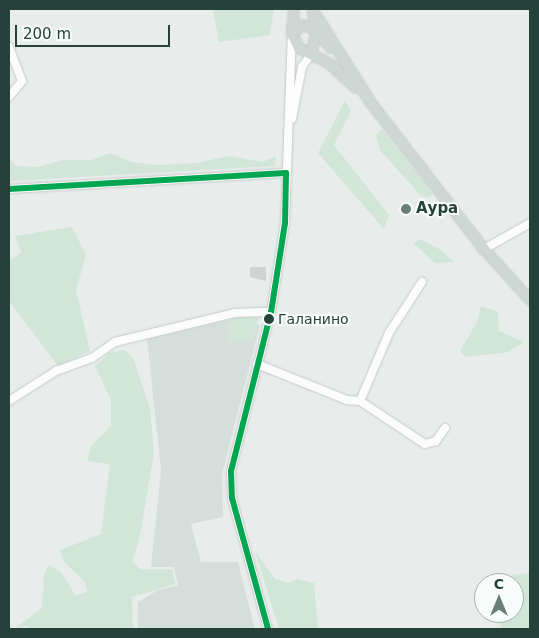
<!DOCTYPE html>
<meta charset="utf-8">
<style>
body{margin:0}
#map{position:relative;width:539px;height:638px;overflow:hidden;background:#e8edeb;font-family:"DejaVu Sans",sans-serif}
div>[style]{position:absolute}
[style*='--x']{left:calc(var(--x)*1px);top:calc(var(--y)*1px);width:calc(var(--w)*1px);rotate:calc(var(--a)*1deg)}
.built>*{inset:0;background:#d6dedb}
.green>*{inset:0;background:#d1e6d8}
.building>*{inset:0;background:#cfd4d2}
.roads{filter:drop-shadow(0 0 1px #c5cac8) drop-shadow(0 0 1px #c5cac8)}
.minor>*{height:8px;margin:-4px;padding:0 4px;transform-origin:4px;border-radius:4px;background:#fcfcfc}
.major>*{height:10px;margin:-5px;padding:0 5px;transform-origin:5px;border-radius:5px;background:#cfd7d5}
.bus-1>*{height:6px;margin:-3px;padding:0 3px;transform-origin:3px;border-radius:3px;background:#00a651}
.dots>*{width:14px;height:14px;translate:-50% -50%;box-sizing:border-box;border:2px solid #f7fbf9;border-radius:50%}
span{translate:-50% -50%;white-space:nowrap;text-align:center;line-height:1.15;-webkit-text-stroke:4px #f7fbf9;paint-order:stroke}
.bus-label{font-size:14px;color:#24423a}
.left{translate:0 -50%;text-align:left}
.poi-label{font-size:15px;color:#24423a;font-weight:700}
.frame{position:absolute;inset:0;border:10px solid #24423a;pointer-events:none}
.north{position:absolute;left:474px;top:573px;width:50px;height:50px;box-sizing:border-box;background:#f7fbf9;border:1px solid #a3b1ad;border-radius:50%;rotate:0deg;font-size:14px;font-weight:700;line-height:20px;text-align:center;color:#24423a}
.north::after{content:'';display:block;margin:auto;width:18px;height:22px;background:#697e78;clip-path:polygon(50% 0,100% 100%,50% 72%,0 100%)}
.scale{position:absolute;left:15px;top:25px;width:155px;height:22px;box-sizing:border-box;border:2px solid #24423a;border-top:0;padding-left:6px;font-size:15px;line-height:18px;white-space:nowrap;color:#24423a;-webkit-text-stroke:4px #f7fbf9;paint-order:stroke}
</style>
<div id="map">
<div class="built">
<i style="clip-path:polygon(232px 319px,260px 325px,222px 474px,223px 517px,191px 524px,201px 562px,238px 562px,255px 629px,138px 629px,138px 602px,158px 590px,178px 585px,174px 567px,151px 567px,161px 470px,147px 339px)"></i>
</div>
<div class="green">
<i style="clip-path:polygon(213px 9px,274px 9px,270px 35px,219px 42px)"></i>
<i style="clip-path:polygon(345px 100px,351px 111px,334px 145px,389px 215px,384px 229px,318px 153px)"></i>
<i style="clip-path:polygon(382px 129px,432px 193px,430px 198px,421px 196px,380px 150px,376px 135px)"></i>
<i style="clip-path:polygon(110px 153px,132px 162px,156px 165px,197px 163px,229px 156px,263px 162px,276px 156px,275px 166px,9px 181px,9px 159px,16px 166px,37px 167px,63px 160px,92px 160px)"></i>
<i style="clip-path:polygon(72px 227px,86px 255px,76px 290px,90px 351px,58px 366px,9px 301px,9px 262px,21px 252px,15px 236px)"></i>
<i style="clip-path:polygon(420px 239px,441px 250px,454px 262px,435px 263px,413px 243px)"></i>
<i style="clip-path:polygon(481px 306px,498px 312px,499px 331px,524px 342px,508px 352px,466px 357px,460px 351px,477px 322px)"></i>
<i style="clip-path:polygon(252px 314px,259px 319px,252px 341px,228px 343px,228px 316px)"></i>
<i style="clip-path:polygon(125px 350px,134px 360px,150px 408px,154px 453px,139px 541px,132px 562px,140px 569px,172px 569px,175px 584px,132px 597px,133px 629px,30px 629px,27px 626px,14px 629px,42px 608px,44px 575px,48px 565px,61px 572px,75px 595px,87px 592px,84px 581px,64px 562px,60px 550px,101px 534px,110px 464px,87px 461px,92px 445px,111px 426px,111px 400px,95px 366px,109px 353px)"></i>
<i style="clip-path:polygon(255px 551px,275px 579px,289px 583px,297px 579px,314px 583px,318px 629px,279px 629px)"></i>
<i style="clip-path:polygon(530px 573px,530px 629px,501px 629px,499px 616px,490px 613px,514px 613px,514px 583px,507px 583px,512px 575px)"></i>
</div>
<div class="building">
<i style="clip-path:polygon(250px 267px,266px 267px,266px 281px,250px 277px)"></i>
</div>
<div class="roads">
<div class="minor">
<i style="--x:9;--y:47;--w:36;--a:69"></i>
<i style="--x:22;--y:81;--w:21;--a:129"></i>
<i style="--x:292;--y:119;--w:53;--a:-79.1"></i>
<i style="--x:302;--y:67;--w:16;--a:-55"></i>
<i style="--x:9;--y:189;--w:277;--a:-3.3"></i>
<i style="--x:484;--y:249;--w:53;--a:-29.5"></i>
<i style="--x:257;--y:364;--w:97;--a:21.8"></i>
<i style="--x:347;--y:400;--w:13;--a:4"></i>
<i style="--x:360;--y:401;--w:78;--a:33.5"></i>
<i style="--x:425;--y:444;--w:11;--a:-15"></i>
<i style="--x:436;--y:441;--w:16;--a:-55"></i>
<i style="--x:9;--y:401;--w:56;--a:-32.6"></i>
<i style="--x:56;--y:371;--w:38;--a:-20"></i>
<i style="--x:92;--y:358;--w:28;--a:-35"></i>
<i style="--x:115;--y:342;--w:123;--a:-13.6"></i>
<i style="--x:235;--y:313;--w:36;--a:-2"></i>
<i style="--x:360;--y:401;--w:74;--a:-66.9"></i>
<i style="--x:389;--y:333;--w:61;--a:-57.1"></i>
<i style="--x:268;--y:629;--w:136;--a:-105.4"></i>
<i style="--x:232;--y:498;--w:27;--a:-92"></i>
<i style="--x:231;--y:471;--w:164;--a:-75.9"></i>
<i style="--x:271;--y:312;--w:90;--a:-81.1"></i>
<i style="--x:285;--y:223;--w:189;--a:-87.9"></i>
</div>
<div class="major">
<i style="--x:294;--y:9;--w:25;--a:95"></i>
<i style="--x:292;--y:34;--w:16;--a:63"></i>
<i style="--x:299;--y:48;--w:35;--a:27"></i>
<i style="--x:330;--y:64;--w:35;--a:43"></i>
<i style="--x:312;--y:9;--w:111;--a:57.9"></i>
<i style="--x:371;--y:103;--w:185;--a:52.3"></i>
<i style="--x:484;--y:249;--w:69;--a:48"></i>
<i style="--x:313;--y:15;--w:16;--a:76"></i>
<i style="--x:317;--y:31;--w:22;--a:51"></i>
<i style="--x:292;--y:34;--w:14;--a:-39"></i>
<i style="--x:303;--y:25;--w:15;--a:23"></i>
<i style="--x:317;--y:31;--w:24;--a:105"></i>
</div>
</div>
<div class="bus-1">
<i style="--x:9;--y:189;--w:277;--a:-3.3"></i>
<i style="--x:286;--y:173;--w:50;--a:91.1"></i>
<i style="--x:285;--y:223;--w:90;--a:98.9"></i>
<i style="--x:271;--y:312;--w:164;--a:104.1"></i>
<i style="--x:231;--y:471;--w:27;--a:88"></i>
<i style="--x:232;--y:498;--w:136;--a:74.6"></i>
</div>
<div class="dots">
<i style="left:406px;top:209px;background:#697e78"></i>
<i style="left:269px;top:319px;background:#24423a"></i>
</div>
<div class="bus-label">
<span class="left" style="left:278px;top:319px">Галанино</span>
</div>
<div class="poi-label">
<span class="left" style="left:416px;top:209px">Аура</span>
</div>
<div class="frame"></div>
<div class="north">С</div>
<div class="scale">200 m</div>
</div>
